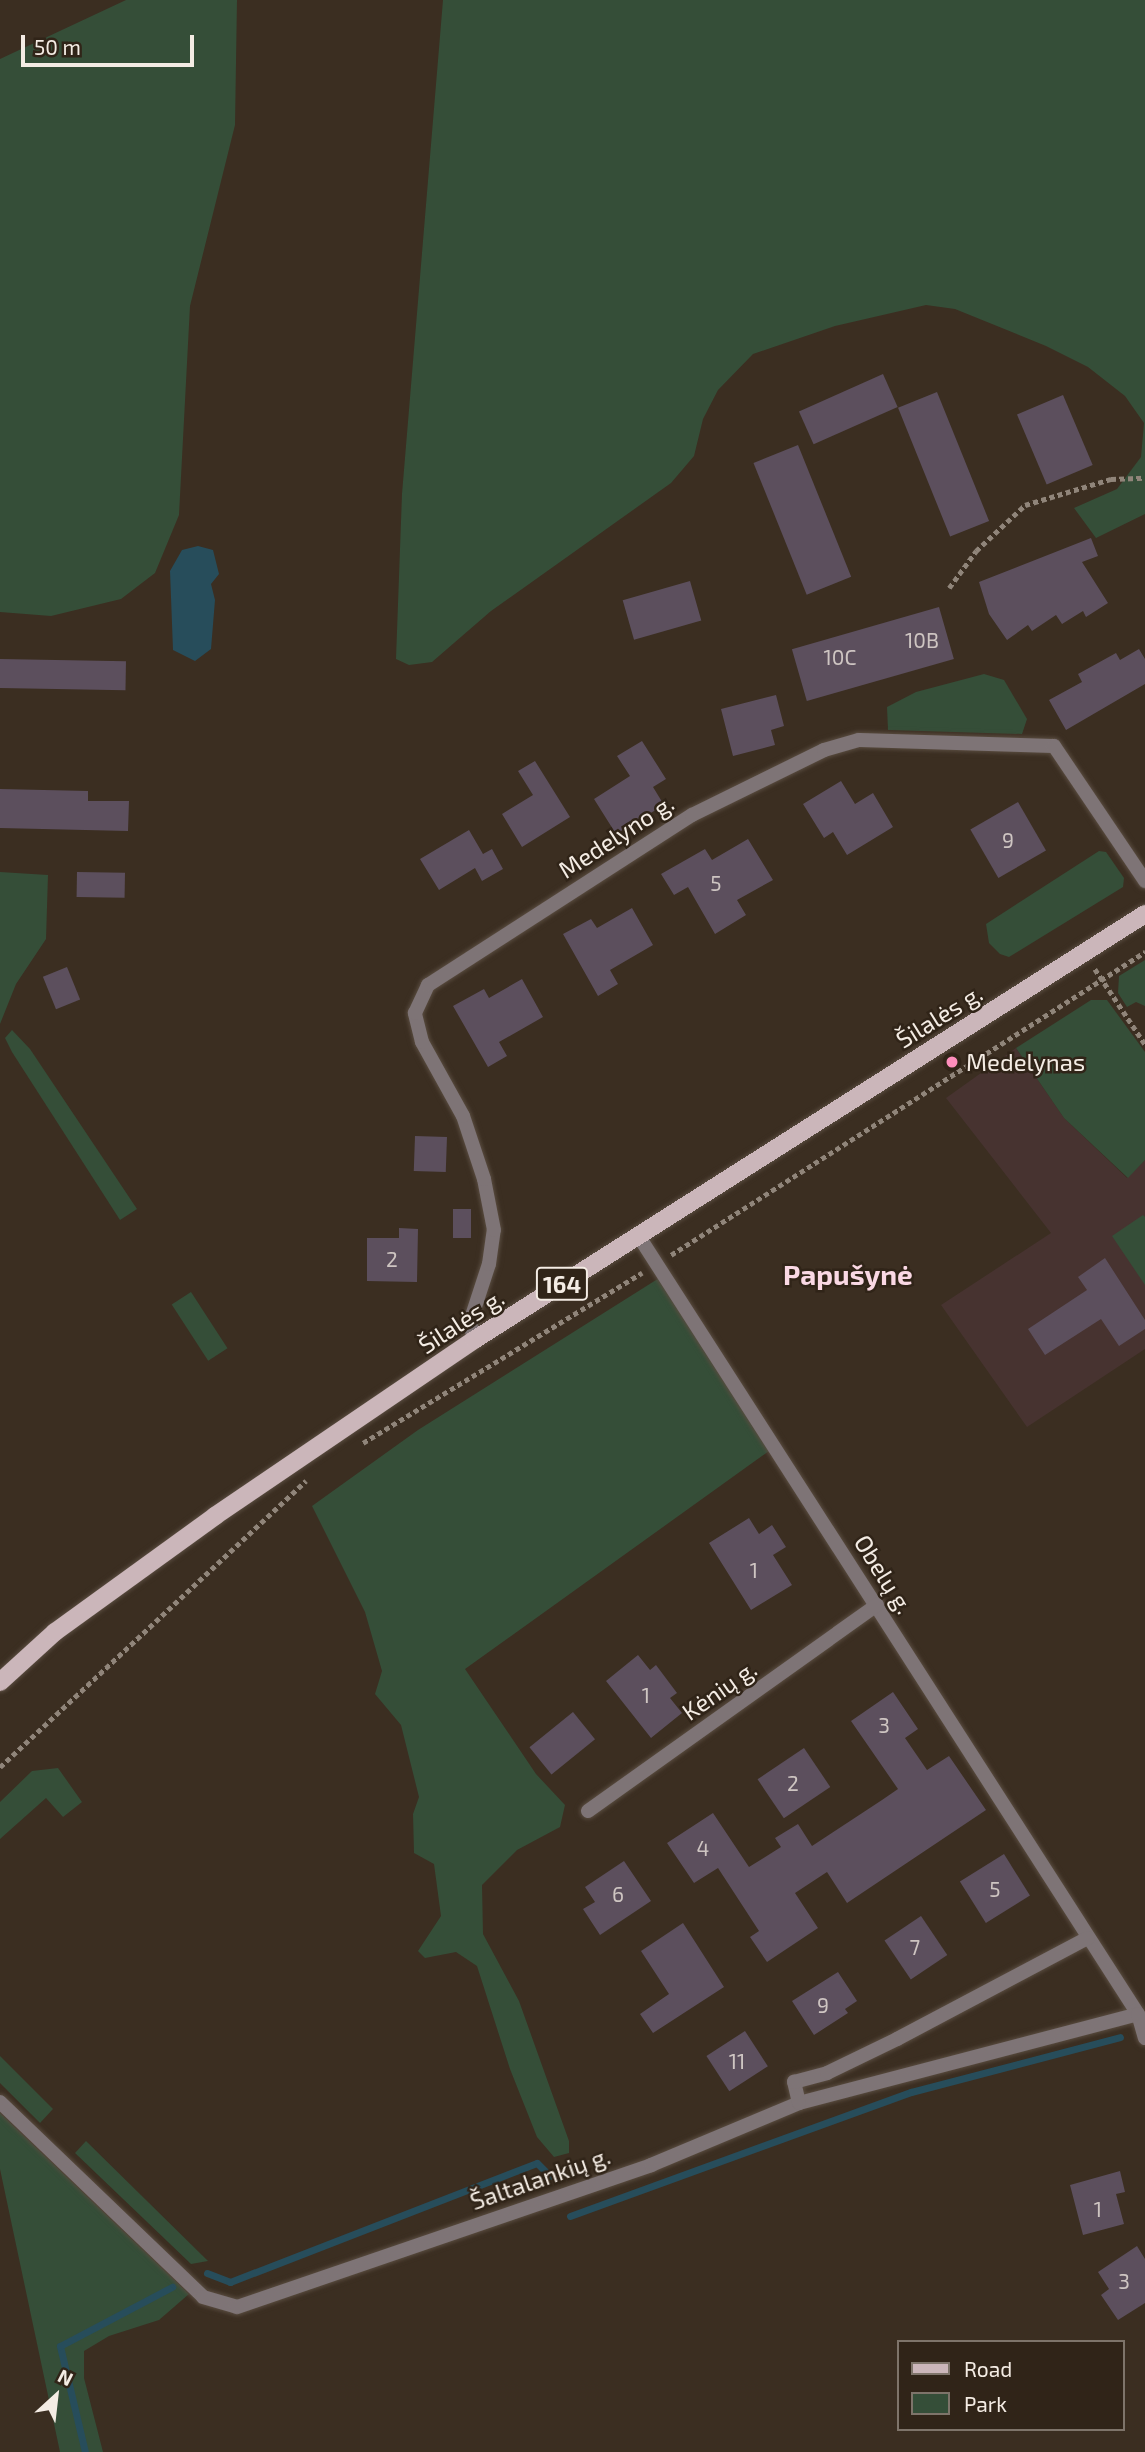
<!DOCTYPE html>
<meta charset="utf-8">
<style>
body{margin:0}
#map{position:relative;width:1145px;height:2452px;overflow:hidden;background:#3b2e21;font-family:"Exo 2",sans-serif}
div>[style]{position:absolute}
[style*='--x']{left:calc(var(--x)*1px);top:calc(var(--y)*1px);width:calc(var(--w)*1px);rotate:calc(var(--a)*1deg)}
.industrial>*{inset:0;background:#473330}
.green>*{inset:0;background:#354e38;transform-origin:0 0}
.water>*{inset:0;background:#274d5b}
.stream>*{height:7px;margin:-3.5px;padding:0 3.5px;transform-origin:3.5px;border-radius:3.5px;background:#274d5b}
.building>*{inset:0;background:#5c4f5d;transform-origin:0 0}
.path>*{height:4.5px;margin-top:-2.25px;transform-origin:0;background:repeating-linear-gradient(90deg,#90857a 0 5px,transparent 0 8.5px)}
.roads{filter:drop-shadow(0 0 2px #594c40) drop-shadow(0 0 2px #594c40)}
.street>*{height:14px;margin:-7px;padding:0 7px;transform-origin:7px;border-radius:7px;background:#7e7476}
.primary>*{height:18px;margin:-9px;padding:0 9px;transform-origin:9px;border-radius:9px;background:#cbb6ba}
.dots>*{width:19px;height:19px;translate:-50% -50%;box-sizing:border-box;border:4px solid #302418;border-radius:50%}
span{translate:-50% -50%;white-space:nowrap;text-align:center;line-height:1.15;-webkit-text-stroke:5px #302418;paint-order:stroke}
.number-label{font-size:21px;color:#cec5c2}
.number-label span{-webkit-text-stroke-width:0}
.shield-label span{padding:2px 5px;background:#302418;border:2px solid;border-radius:5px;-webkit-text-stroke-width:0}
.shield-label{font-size:23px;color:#f4ece4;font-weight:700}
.street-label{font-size:24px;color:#f4ece4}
.poi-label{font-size:24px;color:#f4ece4}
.left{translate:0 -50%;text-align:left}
.quarter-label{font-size:28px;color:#fad8e4;font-weight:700}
.legend{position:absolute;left:897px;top:2340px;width:228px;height:91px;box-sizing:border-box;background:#302418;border:2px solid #7e746a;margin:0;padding:9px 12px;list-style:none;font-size:21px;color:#f4ece4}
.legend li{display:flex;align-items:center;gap:14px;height:35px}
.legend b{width:35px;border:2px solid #7e746a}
.north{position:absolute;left:21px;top:2361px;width:70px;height:70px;-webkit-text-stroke:5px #302418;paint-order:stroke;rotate:27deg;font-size:19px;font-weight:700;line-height:28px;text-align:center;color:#f4ece4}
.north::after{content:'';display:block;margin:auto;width:24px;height:32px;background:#f4ece4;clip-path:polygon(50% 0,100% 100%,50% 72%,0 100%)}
.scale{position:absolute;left:21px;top:35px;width:173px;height:32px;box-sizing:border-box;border:4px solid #f4ece4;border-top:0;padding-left:9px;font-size:21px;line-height:24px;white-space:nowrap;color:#f4ece4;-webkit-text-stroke:5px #302418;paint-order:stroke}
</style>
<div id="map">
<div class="industrial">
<i style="clip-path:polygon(1016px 1048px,1064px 1118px,1127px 1178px,1145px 1160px,1145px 1349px,1027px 1427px,941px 1305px,1051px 1233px,946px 1098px)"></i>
</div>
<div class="green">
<i style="clip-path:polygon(126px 0,237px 0,235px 125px,190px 306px,179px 515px,155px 573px,121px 599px,51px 616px,0 612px,0 59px)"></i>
<i style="clip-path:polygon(443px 0,1145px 0,1145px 514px,1096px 538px,1074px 508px,1117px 489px,1141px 457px,1144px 423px,1125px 396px,1088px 367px,1046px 346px,955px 309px,926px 305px,835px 326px,753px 354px,718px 390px,703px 419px,694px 456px,671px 483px,491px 611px,432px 662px,409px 665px,396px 659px,402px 494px)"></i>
<i style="clip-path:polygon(984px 674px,1004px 680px,1027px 719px,1022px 734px,888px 730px,887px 707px,916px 692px)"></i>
<i style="clip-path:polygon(1099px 851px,1106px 852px,1124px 878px,1123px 887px,1009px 957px,1000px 954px,989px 943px,986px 924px)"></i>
<i style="clip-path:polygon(0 872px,48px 875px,46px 939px,16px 984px,0 1024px)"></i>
<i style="clip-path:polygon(1145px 960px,1145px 1006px,1136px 1002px,1127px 1007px,1118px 993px,1119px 976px)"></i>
<i style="clip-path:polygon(1091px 1000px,1107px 1000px,1145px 1052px,1145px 1160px,1128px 1178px,1064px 1118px,1016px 1048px)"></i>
<i style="clip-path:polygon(12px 1030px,30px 1049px,137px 1209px,120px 1220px,12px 1052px,5px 1038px)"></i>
<i style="clip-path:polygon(1143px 1215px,1145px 1217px,1145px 1285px,1112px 1236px)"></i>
<i style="clip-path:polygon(664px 1275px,776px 1446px,465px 1669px,536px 1774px,565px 1805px,560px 1827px,517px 1850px,482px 1885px,483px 1934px,519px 2001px,569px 2141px,569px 2153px,554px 2157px,537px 2137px,510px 2069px,477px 1966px,456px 1952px,425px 1958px,418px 1951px,441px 1916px,434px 1864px,414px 1853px,413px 1814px,419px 1797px,401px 1725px,375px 1694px,382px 1671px,365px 1612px,312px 1506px,418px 1430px)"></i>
<i style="left:191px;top:1292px;width:67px;height:23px;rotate:57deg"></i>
<i style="clip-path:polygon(58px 1768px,82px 1802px,63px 1817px,46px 1798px,0 1839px,0 1802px,32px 1771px)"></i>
<i style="clip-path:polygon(0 2056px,53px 2109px,40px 2123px,0 2083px)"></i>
<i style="clip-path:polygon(0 2113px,189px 2294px,159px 2320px,109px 2336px,84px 2351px,84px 2378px,103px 2452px,60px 2452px,0 2169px)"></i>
<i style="clip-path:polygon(86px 2141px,208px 2261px,191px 2264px,75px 2153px)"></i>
</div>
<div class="water">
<i style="clip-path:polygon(198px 546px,213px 550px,219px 574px,211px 584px,215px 600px,211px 649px,195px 661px,173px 650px,170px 571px,182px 550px)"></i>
</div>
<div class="stream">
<i style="--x:570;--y:2216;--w:363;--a:-20"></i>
<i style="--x:911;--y:2092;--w:216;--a:-14.7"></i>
<i style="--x:207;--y:2273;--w:25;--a:21"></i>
<i style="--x:230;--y:2282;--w:329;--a:-21.2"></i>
<i style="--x:537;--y:2163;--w:18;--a:45"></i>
<i style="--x:85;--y:2452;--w:109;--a:-103.3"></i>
<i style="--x:60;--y:2346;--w:127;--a:-27.8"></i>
</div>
<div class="building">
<i style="left:883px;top:374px;width:36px;height:92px;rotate:66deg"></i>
<i style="left:937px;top:392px;width:139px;height:42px;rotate:68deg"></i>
<i style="left:1063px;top:395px;width:76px;height:50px;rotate:67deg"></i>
<i style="left:798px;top:445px;width:142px;height:48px;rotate:68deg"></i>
<i style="clip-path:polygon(1091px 538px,1098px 556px,1082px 562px,1108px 603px,1086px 617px,1083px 611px,1062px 624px,1056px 615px,1032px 631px,1028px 625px,1007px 640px,989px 614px,979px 582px)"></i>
<i style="left:690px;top:581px;width:41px;height:70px;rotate:74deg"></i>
<i style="left:939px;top:607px;width:54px;height:153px;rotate:74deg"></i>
<i style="clip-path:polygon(1139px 649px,1145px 659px,1145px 684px,1066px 730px,1049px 700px,1082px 682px,1078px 674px,1116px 653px,1120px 660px)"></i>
<i style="left:0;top:659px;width:126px;height:29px;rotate:1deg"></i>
<i style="clip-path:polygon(776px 695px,784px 726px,771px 730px,775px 745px,733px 756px,721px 709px)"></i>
<i style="clip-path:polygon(642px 741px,666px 779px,653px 787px,664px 805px,616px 834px,594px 799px,630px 776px,617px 756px)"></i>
<i style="clip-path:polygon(535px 761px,570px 817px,522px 847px,502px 814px,533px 795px,518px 771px)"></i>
<i style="clip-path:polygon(841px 781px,855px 804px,873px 793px,893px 827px,847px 855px,833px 832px,824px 838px,803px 804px)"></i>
<i style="clip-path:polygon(0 789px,88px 791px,88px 801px,129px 801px,128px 831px,0 828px)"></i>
<i style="left:1018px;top:802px;width:56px;height:55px;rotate:60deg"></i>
<i style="clip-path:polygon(469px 830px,483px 854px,492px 849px,503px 869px,482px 881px,475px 868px,439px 890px,420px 859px)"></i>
<i style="clip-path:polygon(748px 839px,773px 880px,737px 900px,746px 915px,715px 934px,688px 887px,674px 895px,661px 874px,705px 849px,712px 860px)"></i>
<i style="left:77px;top:872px;width:48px;height:25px;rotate:1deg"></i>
<i style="clip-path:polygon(632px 908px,653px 945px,610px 970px,618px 984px,598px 996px,563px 934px,591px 919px,597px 928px)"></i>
<i style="left:67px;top:967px;width:35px;height:26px;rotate:68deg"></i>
<i style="clip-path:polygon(522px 979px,543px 1017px,499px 1042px,507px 1056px,488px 1067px,453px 1006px,484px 989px,489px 998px)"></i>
<i style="left:415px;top:1136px;width:32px;height:35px;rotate:2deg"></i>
<i style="left:453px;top:1209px;width:18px;height:29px"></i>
<i style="clip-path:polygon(399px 1228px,418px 1229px,417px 1282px,367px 1281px,367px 1238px,399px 1238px)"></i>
<i style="clip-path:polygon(1105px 1258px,1145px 1320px,1145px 1329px,1119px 1346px,1101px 1319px,1045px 1355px,1028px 1329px,1087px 1290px,1078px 1277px)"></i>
<i style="clip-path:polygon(749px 1518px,759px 1534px,772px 1525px,786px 1547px,773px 1555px,792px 1585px,751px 1610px,709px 1543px)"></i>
<i style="clip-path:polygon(638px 1655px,650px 1670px,656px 1665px,677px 1693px,670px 1698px,682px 1713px,651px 1738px,606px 1681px)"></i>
<i style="clip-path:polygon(893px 1692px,918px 1729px,905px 1738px,927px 1770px,949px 1756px,986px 1810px,847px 1903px,827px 1872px,795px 1893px,818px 1928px,767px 1962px,750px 1937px,759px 1931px,718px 1868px,694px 1883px,667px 1843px,713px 1813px,749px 1867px,781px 1847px,775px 1838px,798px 1824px,812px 1846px,882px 1800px,898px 1789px,851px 1721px)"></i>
<i style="left:573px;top:1712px;width:35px;height:56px;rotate:51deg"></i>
<i style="left:804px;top:1748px;width:47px;height:56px;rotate:56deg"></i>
<i style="left:1004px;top:1854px;width:49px;height:52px;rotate:58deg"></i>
<i style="clip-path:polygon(624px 1861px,651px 1901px,600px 1935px,583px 1909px,595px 1902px,585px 1887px)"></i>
<i style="left:921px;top:1916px;width:47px;height:44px;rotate:56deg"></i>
<i style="clip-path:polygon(683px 1923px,724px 1987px,653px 2033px,640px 2014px,669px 1994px,641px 1951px)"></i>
<i style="clip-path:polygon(838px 1972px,857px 2001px,845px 2009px,848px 2013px,814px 2035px,792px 2001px)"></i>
<i style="left:745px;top:2031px;width:42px;height:46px;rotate:57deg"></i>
<i style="clip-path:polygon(1120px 2171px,1125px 2192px,1116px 2194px,1124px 2224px,1083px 2235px,1070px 2185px)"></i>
<i style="clip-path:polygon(1137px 2246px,1145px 2259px,1145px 2303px,1118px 2320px,1101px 2295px,1109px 2289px,1098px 2272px)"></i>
</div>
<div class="path">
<i style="--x:949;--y:588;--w:46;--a:-53.9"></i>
<i style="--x:976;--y:551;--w:67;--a:-43.2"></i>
<i style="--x:1025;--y:505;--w:90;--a:-16.8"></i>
<i style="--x:1111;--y:479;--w:34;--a:-2"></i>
<i style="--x:1095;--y:969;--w:90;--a:56.3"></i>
<i style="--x:671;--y:1255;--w:563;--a:-32.59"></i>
<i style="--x:363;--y:1443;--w:327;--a:-31.4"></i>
<i style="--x:0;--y:1767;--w:419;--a:-43.1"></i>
</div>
<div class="roads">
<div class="street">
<i style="--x:638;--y:1235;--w:926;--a:57.31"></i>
<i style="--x:474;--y:1340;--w:18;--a:-103"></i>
<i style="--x:470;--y:1322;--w:61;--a:-71.9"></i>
<i style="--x:489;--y:1264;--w:34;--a:-82"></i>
<i style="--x:494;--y:1230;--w:52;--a:-101.1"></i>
<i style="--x:484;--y:1179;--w:66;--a:-108.4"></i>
<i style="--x:463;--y:1116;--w:85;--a:-119"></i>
<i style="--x:422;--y:1042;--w:30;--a:-104"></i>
<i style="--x:415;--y:1013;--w:31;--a:-65"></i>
<i style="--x:428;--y:985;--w:314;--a:-32.8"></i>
<i style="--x:692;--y:815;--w:147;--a:-26.2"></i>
<i style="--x:824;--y:750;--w:36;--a:-16"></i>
<i style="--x:859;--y:740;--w:195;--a:1.8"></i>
<i style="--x:1054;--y:746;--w:163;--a:56"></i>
<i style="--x:588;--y:1811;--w:355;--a:-35.5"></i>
<i style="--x:0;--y:2102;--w:281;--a:43.8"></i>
<i style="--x:203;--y:2297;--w:35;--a:16"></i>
<i style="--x:237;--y:2307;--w:438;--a:-18.9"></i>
<i style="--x:651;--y:2165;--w:160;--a:-22.7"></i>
<i style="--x:799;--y:2103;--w:350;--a:-14.7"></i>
<i style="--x:1138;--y:2014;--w:25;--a:74"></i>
<i style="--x:799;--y:2103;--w:22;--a:-103"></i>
<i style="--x:794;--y:2082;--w:34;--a:-15"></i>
<i style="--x:827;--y:2073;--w:78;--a:-25.9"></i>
<i style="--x:897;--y:2039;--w:216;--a:-27.9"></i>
</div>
<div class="primary">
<i style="--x:0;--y:1682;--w:74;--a:-42.3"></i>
<i style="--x:55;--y:1632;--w:198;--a:-35.9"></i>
<i style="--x:215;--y:1516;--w:313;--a:-34.2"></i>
<i style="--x:474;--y:1340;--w:795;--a:-32.41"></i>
</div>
</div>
<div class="dots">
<i style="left:952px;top:1062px;background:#fe8ebc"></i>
</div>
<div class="number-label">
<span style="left:922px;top:640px">10B</span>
<span style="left:840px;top:657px">10C</span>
<span style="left:1008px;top:840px">9</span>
<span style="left:716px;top:883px">5</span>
<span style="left:392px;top:1259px">2</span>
<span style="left:754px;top:1570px">1</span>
<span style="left:646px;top:1695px">1</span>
<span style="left:884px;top:1725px">3</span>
<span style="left:793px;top:1783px">2</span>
<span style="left:703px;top:1848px">4</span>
<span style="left:995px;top:1889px">5</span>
<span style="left:618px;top:1894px">6</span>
<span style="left:915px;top:1947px">7</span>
<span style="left:823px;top:2005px">9</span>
<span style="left:737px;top:2061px">11</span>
<span style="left:1098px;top:2209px">1</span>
<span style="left:1124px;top:2281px">3</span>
</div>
<div class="shield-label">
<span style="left:562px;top:1284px">164</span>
</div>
<div class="street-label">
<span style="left:616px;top:836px;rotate:-33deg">Medelyno g.</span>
<span style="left:939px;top:1016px;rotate:-32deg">Šilalės g.</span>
<span style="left:461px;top:1321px;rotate:-33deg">Šilalės g.</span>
<span style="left:884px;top:1574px;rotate:58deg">Obelų g.</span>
<span style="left:719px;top:1690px;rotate:-35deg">Kėnių g.</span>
<span style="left:540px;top:2178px;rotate:-19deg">Šaltalankių g.</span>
</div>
<div class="poi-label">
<span class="left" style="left:966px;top:1062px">Medelynas</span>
</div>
<div class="quarter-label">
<span style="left:848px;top:1274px">Papušynė</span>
</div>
<ul class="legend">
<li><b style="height:9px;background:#cbb6ba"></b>Road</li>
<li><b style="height:19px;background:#354e38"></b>Park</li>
</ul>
<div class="north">N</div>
<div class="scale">50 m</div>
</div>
